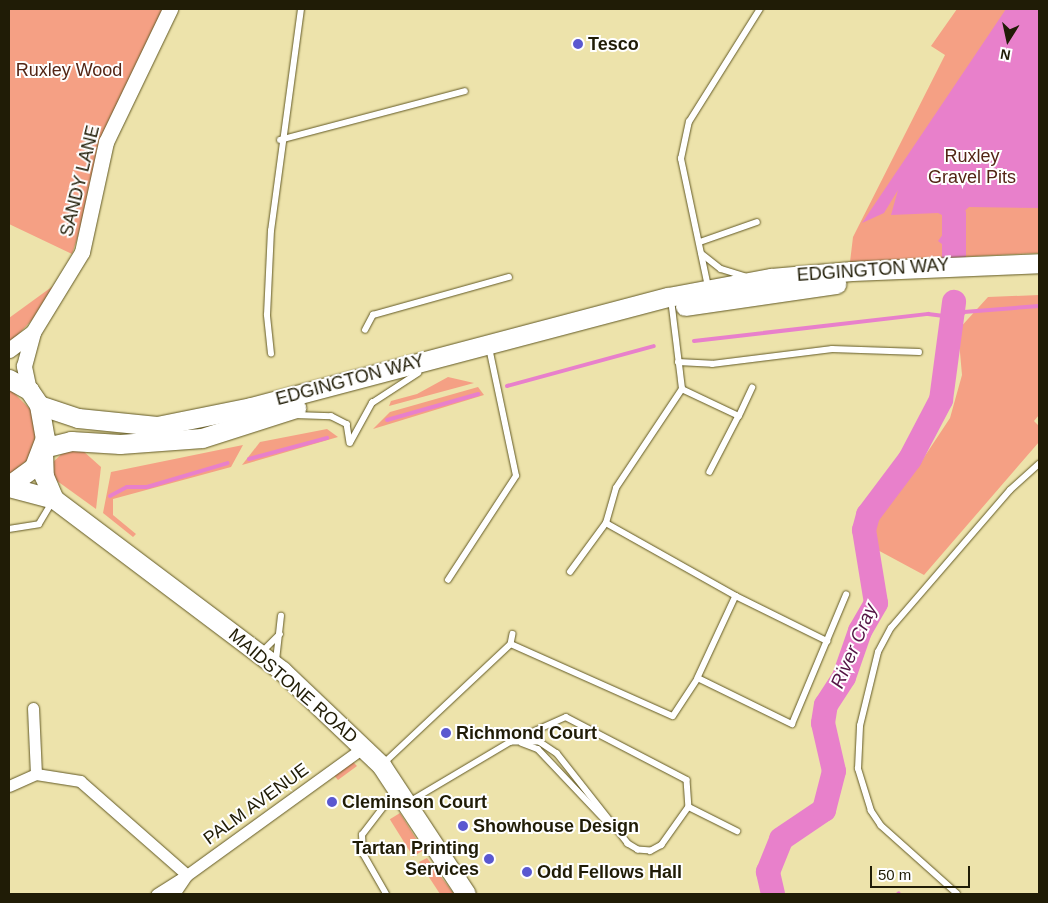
<!DOCTYPE html>
<style>
body{margin:0}
#map{position:relative;width:1048px;height:903px;overflow:hidden;background:#ede3ab;font-family:Helvetica,sans-serif}
div>[style]{position:absolute}
[style*='--x']{left:calc(var(--x)*1px);top:calc(var(--y)*1px);width:calc(var(--w)*1px);rotate:calc(var(--a)*1deg)}
.green>*{inset:0;background:#f5a084;transform-origin:0 0}
.water>*{inset:0;background:#e880cb}
.stream>*{height:4px;margin:-2px;padding:0 2px;transform-origin:2px;border-radius:2px;background:#e880cb}
.river>*{height:24px;margin:-12px;padding:0 12px;transform-origin:12px;border-radius:12px;background:#e880cb}
.roads{filter:drop-shadow(0 0 1px #625924) drop-shadow(0 0 1px #625924)}
.service>*{height:5.5px;margin:-2.75px;padding:0 2.75px;transform-origin:2.75px;border-radius:2.75px;background:#fff}
.minor>*{height:11px;margin:-5.5px;padding:0 5.5px;transform-origin:5.5px;border-radius:5.5px;background:#fff}
.tertiary>*{height:15px;margin:-7.5px;padding:0 7.5px;transform-origin:7.5px;border-radius:7.5px;background:#fff}
.primary>*{height:19px;margin:-9.5px;padding:0 9.5px;transform-origin:9.5px;border-radius:9.5px;background:#fff}
.dots>*{width:14px;height:14px;translate:-50% -50%;box-sizing:border-box;border:2px solid #fff;border-radius:50%}
span{translate:-50% -50%;white-space:nowrap;text-align:center;line-height:1.15;-webkit-text-stroke:4px #fff;paint-order:stroke}
.poi-label{font-size:18px;color:#201c06;font-weight:700}
.left{translate:0 -50%;text-align:left}
.right{translate:-100% -50%;text-align:right}
.park-label{font-size:18px;color:#532515}
.street-label{font-size:18px;color:#201c06}
.water-label{font-size:19px;color:#531344;font-style:italic}
.frame{position:absolute;inset:0;border:10px solid #201c06;pointer-events:none}
.north{position:absolute;left:983px;top:15px;width:50px;height:50px;-webkit-text-stroke:4px #fff;paint-order:stroke;rotate:190deg;font-size:14px;font-weight:700;line-height:20px;text-align:center;color:#201c06}
.north::after{content:'';display:block;margin:auto;width:18px;height:22px;background:#201c06;clip-path:polygon(50% 0,100% 100%,50% 72%,0 100%)}
.scale{position:absolute;left:870px;top:866px;width:100px;height:22px;box-sizing:border-box;border:2px solid #201c06;border-top:0;padding-left:6px;font-size:15px;line-height:18px;white-space:nowrap;color:#201c06;-webkit-text-stroke:4px #fff;paint-order:stroke}
</style>
<div id="map">
<div class="green">
<i style="clip-path:polygon(9px 9px,168px 9px,128px 87px,72px 254px,9px 224px)"></i>
<i style="clip-path:polygon(957px 9px,1039px 9px,1039px 253px,850px 262px,853px 237px,945px 55px,931px 46px)"></i>
<i style="clip-path:polygon(53px 286px,32px 320px,9px 344px,9px 318px)"></i>
<i style="clip-path:polygon(1039px 295px,1039px 415px,1034px 421px,1039px 426px,1039px 442px,924px 575px,872px 547px,872px 526px,881px 507px,913px 474px,950px 418px,962px 375px,958px 330px,988px 297px)"></i>
<i style="clip-path:polygon(448px 377px,474px 383px,389px 406px,391px 401px,417px 394px)"></i>
<i style="clip-path:polygon(478px 387px,484px 395px,373px 429px,390px 412px)"></i>
<i style="clip-path:polygon(9px 388px,31px 410px,36px 436px,30px 458px,9px 475px)"></i>
<i style="clip-path:polygon(327px 429px,338px 437px,242px 465px,260px 442px)"></i>
<i style="clip-path:polygon(243px 445px,231px 467px,113px 499px,113px 515px,136px 534px,133px 537px,103px 513px,111px 472px)"></i>
<i style="clip-path:polygon(66px 450px,82px 450px,101px 467px,96px 509px,53px 478px,52px 463px)"></i>
<i style="clip-path:polygon(351px 760px,357px 766px,338px 780px,332px 773px)"></i>
<i style="left:400px;top:813px;width:44px;height:12px;rotate:58deg"></i>
<i style="clip-path:polygon(427px 858px,454px 894px,440px 894px,419px 862px)"></i>
</div>
<div class="water">
<i style="clip-path:polygon(1006px 9px,1039px 9px,1039px 208px,969px 207px,958px 217px,965px 241px,958px 247px,947px 248px,938px 241px,946px 230px,944px 216px,938px 213px,891px 215px,898px 190px,884px 213px,862px 223px)"></i>
</div>
<div class="stream">
<i style="--x:694;--y:341;--w:236;--a:-6.6"></i>
<i style="--x:928;--y:314;--w:16;--a:7"></i>
<i style="--x:944;--y:316;--w:12;--a:42"></i>
<i style="--x:953;--y:324;--w:16;--a:-47"></i>
<i style="--x:964;--y:312;--w:75;--a:-4.6"></i>
<i style="--x:507;--y:386;--w:152;--a:-15.2"></i>
<i style="--x:387;--y:420;--w:95;--a:-15.9"></i>
<i style="--x:249;--y:459;--w:81;--a:-15.1"></i>
<i style="--x:110;--y:496;--w:19;--a:-28"></i>
<i style="--x:127;--y:487;--w:20;--a:0"></i>
<i style="--x:147;--y:487;--w:84;--a:-16.5"></i>
<i style="--x:898;--y:894;--w:1;--a:-45"></i>
</div>
<div class="river">
<i style="--x:954;--y:256;--w:42;--a:-90"></i>
<i style="--x:773;--y:894;--w:23;--a:-103"></i>
<i style="--x:768;--y:872;--w:35;--a:-68"></i>
<i style="--x:781;--y:839;--w:52;--a:-34"></i>
<i style="--x:824;--y:810;--w:40;--a:-75.6"></i>
<i style="--x:834;--y:771;--w:49;--a:-102.9"></i>
<i style="--x:823;--y:723;--w:18;--a:-81"></i>
<i style="--x:826;--y:705;--w:33;--a:-57"></i>
<i style="--x:844;--y:677;--w:49;--a:-70.8"></i>
<i style="--x:860;--y:631;--w:32;--a:-60"></i>
<i style="--x:876;--y:603;--w:74;--a:-99.3"></i>
<i style="--x:864;--y:530;--w:16;--a:-75"></i>
<i style="--x:868;--y:515;--w:70;--a:-53.1"></i>
<i style="--x:910;--y:459;--w:67;--a:-62.3"></i>
<i style="--x:941;--y:400;--w:99;--a:-82.4"></i>
</div>
<div class="roads">
<div class="service">
<i style="--x:280;--y:140;--w:191;--a:-14.8"></i>
<i style="--x:700;--y:242;--w:60;--a:-19.3"></i>
<i style="--x:702;--y:254;--w:24;--a:38"></i>
<i style="--x:721;--y:269;--w:24;--a:17"></i>
<i style="--x:708;--y:287;--w:131;--a:-101.9"></i>
<i style="--x:681;--y:159;--w:38;--a:-78"></i>
<i style="--x:689;--y:122;--w:133;--a:-57.9"></i>
<i style="--x:365;--y:330;--w:17;--a:-62"></i>
<i style="--x:373;--y:315;--w:141;--a:-15.6"></i>
<i style="--x:271;--y:354;--w:39;--a:-96"></i>
<i style="--x:267;--y:315;--w:84;--a:-87.3"></i>
<i style="--x:271;--y:231;--w:224;--a:-82.3"></i>
<i style="--x:678;--y:362;--w:34;--a:3"></i>
<i style="--x:712;--y:364;--w:121;--a:-7.1"></i>
<i style="--x:832;--y:349;--w:87;--a:2"></i>
<i style="--x:682;--y:389;--w:63;--a:25.3"></i>
<i style="--x:739;--y:416;--w:63;--a:117.4"></i>
<i style="--x:295;--y:415;--w:36;--a:2"></i>
<i style="--x:331;--y:416;--w:18;--a:27"></i>
<i style="--x:347;--y:424;--w:19;--a:81"></i>
<i style="--x:739;--y:416;--w:31;--a:-65"></i>
<i style="--x:350;--y:443;--w:46;--a:-61.2"></i>
<i style="--x:372;--y:403;--w:55;--a:-33.1"></i>
<i style="--x:606;--y:523;--w:149;--a:29.3"></i>
<i style="--x:736;--y:596;--w:90;--a:114.9"></i>
<i style="--x:698;--y:678;--w:105;--a:26.1"></i>
<i style="--x:792;--y:724;--w:140;--a:-67.3"></i>
<i style="--x:9;--y:529;--w:30;--a:-9"></i>
<i style="--x:39;--y:524;--w:27;--a:-59"></i>
<i style="--x:570;--y:572;--w:61;--a:-53.7"></i>
<i style="--x:606;--y:523;--w:36;--a:-74"></i>
<i style="--x:616;--y:488;--w:119;--a:-56.3"></i>
<i style="--x:682;--y:389;--w:82;--a:-97"></i>
<i style="--x:448;--y:580;--w:124;--a:-56.8"></i>
<i style="--x:516;--y:476;--w:126;--a:-101.9"></i>
<i style="--x:736;--y:596;--w:102;--a:26.3"></i>
<i style="--x:513;--y:634;--w:10;--a:101"></i>
<i style="--x:511;--y:644;--w:177;--a:24"></i>
<i style="--x:673;--y:716;--w:45;--a:-56.7"></i>
<i style="--x:262;--y:652;--w:25;--a:-45"></i>
<i style="--x:276;--y:661;--w:45;--a:-83.7"></i>
<i style="--x:522;--y:743;--w:17;--a:21"></i>
<i style="--x:538;--y:749;--w:99;--a:46.6"></i>
<i style="--x:383;--y:764;--w:175;--a:-43.2"></i>
<i style="--x:409;--y:802;--w:117;--a:-30.7"></i>
<i style="--x:510;--y:742;--w:61;--a:-24.1"></i>
<i style="--x:566;--y:717;--w:136;--a:27.5"></i>
<i style="--x:687;--y:780;--w:27;--a:86"></i>
<i style="--x:689;--y:807;--w:47;--a:125.4"></i>
<i style="--x:662;--y:845;--w:13;--a:151"></i>
<i style="--x:651;--y:851;--w:13;--a:-176"></i>
<i style="--x:638;--y:850;--w:12;--a:-149"></i>
<i style="--x:628;--y:844;--w:115;--a:-128.3"></i>
<i style="--x:557;--y:754;--w:22;--a:-146"></i>
<i style="--x:539;--y:742;--w:29;--a:180"></i>
<i style="--x:689;--y:807;--w:54;--a:26.6"></i>
<i style="--x:386;--y:894;--w:46;--a:-119.9"></i>
<i style="--x:363;--y:854;--w:19;--a:-93"></i>
<i style="--x:362;--y:835;--w:54;--a:-52.5"></i>
<i style="--x:957;--y:894;--w:102;--a:-138.2"></i>
<i style="--x:881;--y:826;--w:18;--a:-124"></i>
<i style="--x:871;--y:811;--w:44;--a:-107.2"></i>
<i style="--x:858;--y:769;--w:43;--a:-87.3"></i>
<i style="--x:860;--y:726;--w:76;--a:-76.3"></i>
<i style="--x:878;--y:652;--w:27;--a:-62"></i>
<i style="--x:891;--y:628;--w:182;--a:-49.2"></i>
<i style="--x:1010;--y:490;--w:39;--a:-42"></i>
</div>
<div class="minor">
<i style="--x:33;--y:708;--w:66;--a:87.4"></i>
<i style="--x:9;--y:786;--w:30;--a:-24"></i>
<i style="--x:36;--y:774;--w:45;--a:9"></i>
<i style="--x:80;--y:781;--w:142;--a:41.3"></i>
<i style="--x:187;--y:875;--w:36;--a:148"></i>
<i style="--x:174;--y:894;--w:23;--a:-56"></i>
<i style="--x:187;--y:875;--w:218;--a:-35.9"></i>
</div>
<div class="tertiary">
<i style="--x:9;--y:350;--w:30;--a:-37"></i>
<i style="--x:29;--y:390;--w:25;--a:-102"></i>
<i style="--x:24;--y:366;--w:35;--a:-75"></i>
<i style="--x:33;--y:332;--w:94;--a:-58.5"></i>
<i style="--x:82;--y:252;--w:113;--a:-77.7"></i>
<i style="--x:106;--y:142;--w:148;--a:-64.3"></i>
</div>
<div class="primary">
<i style="--x:685;--y:306;--w:153;--a:-8.3"></i>
<i style="--x:9;--y:379;--w:23;--a:29"></i>
<i style="--x:29;--y:390;--w:18;--a:56"></i>
<i style="--x:39;--y:405;--w:34;--a:80"></i>
<i style="--x:45;--y:438;--w:31;--a:111"></i>
<i style="--x:34;--y:467;--w:31;--a:144"></i>
<i style="--x:39;--y:405;--w:41;--a:18.4"></i>
<i style="--x:78;--y:418;--w:79;--a:5.8"></i>
<i style="--x:157;--y:426;--w:96;--a:-11.4"></i>
<i style="--x:251;--y:407;--w:431;--a:-14.8"></i>
<i style="--x:668;--y:297;--w:105;--a:-10.5"></i>
<i style="--x:771;--y:278;--w:81;--a:-4.9"></i>
<i style="--x:852;--y:271;--w:187;--a:-2.4"></i>
<i style="--x:43;--y:448;--w:29;--a:-14"></i>
<i style="--x:71;--y:441;--w:49;--a:3.5"></i>
<i style="--x:120;--y:444;--w:82;--a:-4.2"></i>
<i style="--x:202;--y:438;--w:99;--a:-17.7"></i>
<i style="--x:43;--y:452;--w:24;--a:88"></i>
<i style="--x:44;--y:476;--w:25;--a:67"></i>
<i style="--x:9;--y:487;--w:47;--a:14.9"></i>
<i style="--x:54;--y:499;--w:286;--a:37"></i>
<i style="--x:282;--y:671;--w:137;--a:43.5"></i>
<i style="--x:381;--y:765;--w:154;--a:56.6"></i>
</div>
</div>
<div class="dots">
<i style="left:578px;top:44px;background:#5a58d0"></i>
<i style="left:446px;top:733px;background:#5a58d0"></i>
<i style="left:332px;top:802px;background:#5a58d0"></i>
<i style="left:463px;top:826px;background:#5a58d0"></i>
<i style="left:489px;top:859px;background:#5a58d0"></i>
<i style="left:527px;top:872px;background:#5a58d0"></i>
</div>
<div class="poi-label">
<span class="left" style="left:588px;top:44px">Tesco</span>
<span class="left" style="left:456px;top:733px">Richmond Court</span>
<span class="left" style="left:342px;top:802px">Cleminson Court</span>
<span class="left" style="left:473px;top:826px">Showhouse Design</span>
<span class="right" style="left:479px;top:859px">Tartan Printing<br>Services</span>
<span class="left" style="left:537px;top:872px">Odd Fellows Hall</span>
</div>
<div class="park-label">
<span style="left:69px;top:70px">Ruxley Wood</span>
<span style="left:972px;top:167px">Ruxley<br>Gravel Pits</span>
</div>
<div class="street-label">
<span style="left:80px;top:181px;rotate:-76deg">SANDY LANE</span>
<span style="left:873px;top:270px;rotate:-4deg">EDGINGTON WAY</span>
<span style="left:350px;top:380px;rotate:-15deg">EDGINGTON WAY</span>
<span style="left:293px;top:686px;rotate:41deg">MAIDSTONE ROAD</span>
<span style="left:256px;top:804px;rotate:-36deg">PALM AVENUE</span>
</div>
<div class="water-label">
<span style="left:854px;top:646px;rotate:-67deg">River Cray</span>
</div>
<div class="frame"></div>
<div class="north">N</div>
<div class="scale">50 m</div>
</div>
